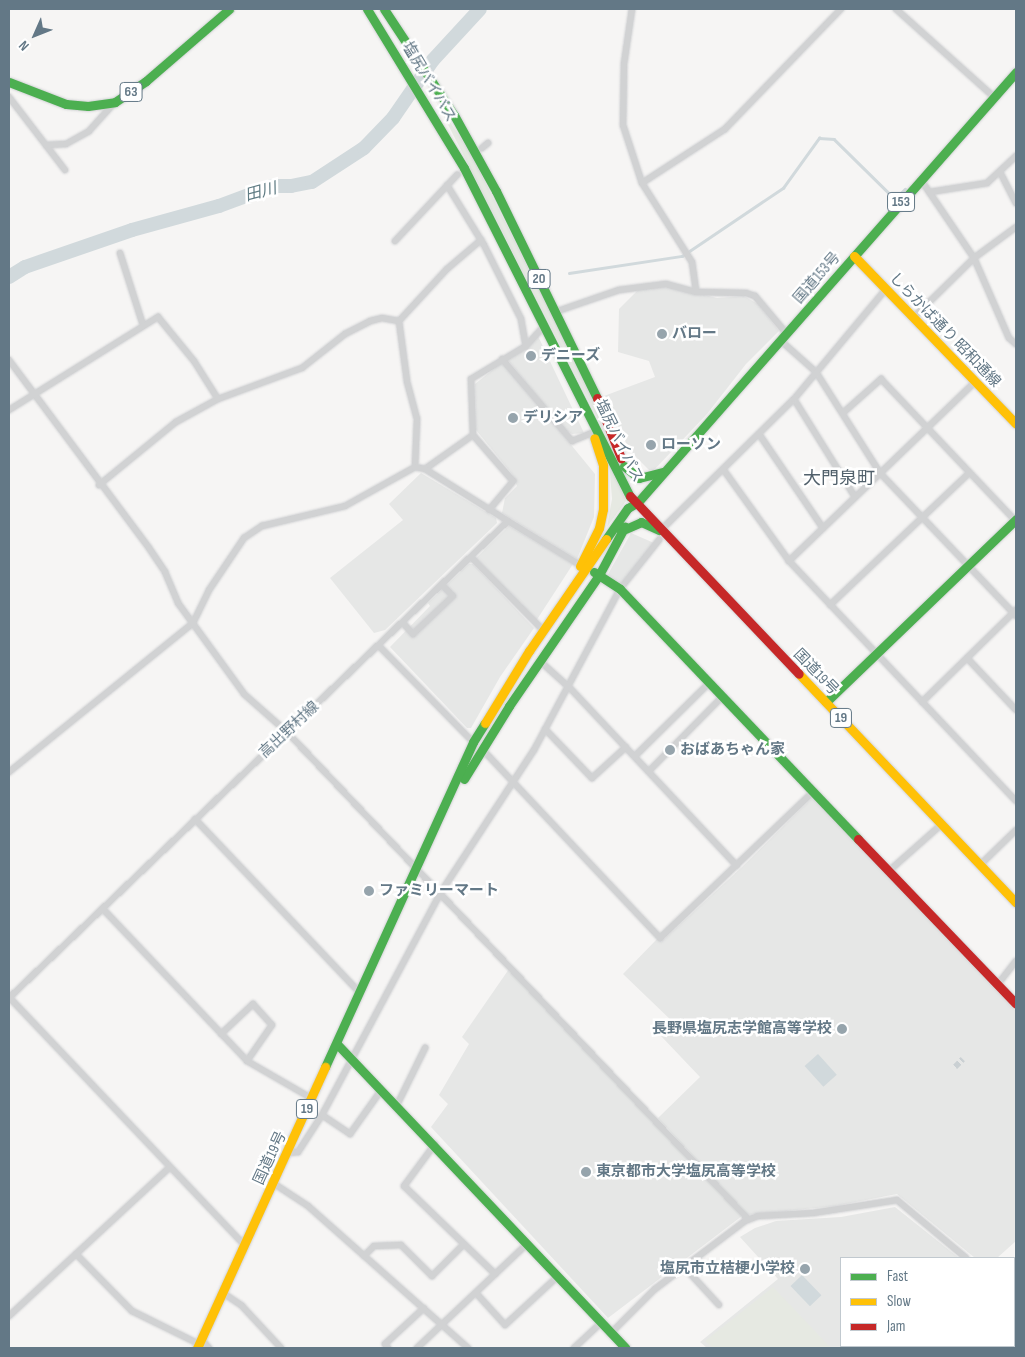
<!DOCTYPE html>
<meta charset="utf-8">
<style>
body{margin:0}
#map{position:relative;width:1025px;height:1357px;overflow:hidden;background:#f6f5f4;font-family:"Sofia Sans Condensed","Noto Sans JP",sans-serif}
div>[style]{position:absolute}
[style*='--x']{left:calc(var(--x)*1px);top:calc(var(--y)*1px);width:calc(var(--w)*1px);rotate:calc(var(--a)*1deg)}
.built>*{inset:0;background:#e6e7e6}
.green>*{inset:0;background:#e6e9e2;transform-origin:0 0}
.water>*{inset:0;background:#d1d9dc;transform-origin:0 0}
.stream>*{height:2.5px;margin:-1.25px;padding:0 1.25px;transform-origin:1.25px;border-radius:1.25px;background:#d1d9dc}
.river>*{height:14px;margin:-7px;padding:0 7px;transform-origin:7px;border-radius:7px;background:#d1d9dc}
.street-tunnel>*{height:6px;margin-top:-3px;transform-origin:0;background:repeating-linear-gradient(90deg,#cad0d3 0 6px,transparent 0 9px)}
.roads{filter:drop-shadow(0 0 1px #d1d2d4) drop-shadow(0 0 1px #d1d2d4)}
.street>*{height:6px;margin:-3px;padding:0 3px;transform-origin:3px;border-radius:3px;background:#d1d2d3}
.fast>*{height:9px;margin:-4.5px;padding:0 4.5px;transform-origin:4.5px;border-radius:4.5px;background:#4caf50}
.slow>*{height:9px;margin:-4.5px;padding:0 4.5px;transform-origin:4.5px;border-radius:4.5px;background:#ffc107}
.jam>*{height:9px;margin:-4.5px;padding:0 4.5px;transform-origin:4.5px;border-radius:4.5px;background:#c62828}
.dots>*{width:14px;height:14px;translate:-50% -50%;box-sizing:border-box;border:2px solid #fff;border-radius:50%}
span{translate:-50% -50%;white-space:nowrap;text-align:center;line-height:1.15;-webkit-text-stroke:5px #fff;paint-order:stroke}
.shield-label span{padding:1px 4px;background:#fff;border:1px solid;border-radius:4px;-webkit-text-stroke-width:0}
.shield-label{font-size:14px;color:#637886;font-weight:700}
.street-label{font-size:15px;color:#637886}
.poi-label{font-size:15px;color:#637886;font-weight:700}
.left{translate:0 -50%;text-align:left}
.right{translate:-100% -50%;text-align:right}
.water-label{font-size:16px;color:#5f7b83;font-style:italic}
.quarter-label{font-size:18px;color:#51606b}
.frame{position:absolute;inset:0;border:10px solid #637886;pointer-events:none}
.legend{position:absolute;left:840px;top:1257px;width:175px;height:90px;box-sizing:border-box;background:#fff;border:1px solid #c1c9cf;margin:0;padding:6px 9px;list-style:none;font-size:15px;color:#637886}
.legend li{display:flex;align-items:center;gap:10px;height:25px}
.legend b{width:25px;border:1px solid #c1c9cf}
.north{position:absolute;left:10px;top:10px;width:50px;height:50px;-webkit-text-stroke:4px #fff;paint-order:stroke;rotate:226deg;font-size:14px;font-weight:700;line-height:20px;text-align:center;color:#637886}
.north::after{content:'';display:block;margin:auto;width:18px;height:22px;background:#637886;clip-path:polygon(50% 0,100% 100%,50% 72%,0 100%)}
</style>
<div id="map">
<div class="built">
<i style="clip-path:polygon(649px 286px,673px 287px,717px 298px,744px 296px,758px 304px,779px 331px,746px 364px,707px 414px,654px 470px,649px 470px,630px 451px,604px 396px,655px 377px,649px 361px,618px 352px,619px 309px,639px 289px)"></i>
<i style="clip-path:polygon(538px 336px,584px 433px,572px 434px,565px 430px,507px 359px)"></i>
<i style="clip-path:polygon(500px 364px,505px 364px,595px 474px,594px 517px,577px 559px,502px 513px,505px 498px,517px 486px,512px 474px,476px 430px,475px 384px)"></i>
<i style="clip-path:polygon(421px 473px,496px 518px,497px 523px,385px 630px,374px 633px,330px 578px,403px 520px,389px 504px)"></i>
<i style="clip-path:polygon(509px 526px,573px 564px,536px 621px,476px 558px)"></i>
<i style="clip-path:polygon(631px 533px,654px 543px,620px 584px,607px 576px)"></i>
<i style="clip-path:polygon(469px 564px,473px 564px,534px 628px,500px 677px,471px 728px,467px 728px,390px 647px,430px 606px,428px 603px)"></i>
<i style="clip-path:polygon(812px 798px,817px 799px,1016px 1011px,1016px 1241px,997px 1258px,975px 1258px,897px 1194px,835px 1206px,747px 1215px,658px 1118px,700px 1077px,661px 1036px,674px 1023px,623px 974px,657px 939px,661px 942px,742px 867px)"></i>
<i style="clip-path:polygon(509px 969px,742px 1216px,608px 1318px,431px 1127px,448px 1104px,439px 1095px,469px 1044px,462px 1037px)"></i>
<i style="clip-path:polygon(895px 1207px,959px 1258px,841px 1258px,841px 1346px,885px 1346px,882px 1348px,707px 1348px,700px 1342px,778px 1279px,740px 1237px,755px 1228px,776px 1221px,841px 1217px)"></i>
</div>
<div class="green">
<i style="clip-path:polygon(436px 101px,470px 152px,585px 381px,605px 433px)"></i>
<i style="clip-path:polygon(609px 460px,626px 501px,607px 527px,612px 499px)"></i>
<i style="clip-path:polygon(773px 1287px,831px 1348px,713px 1348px,705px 1341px)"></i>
<i style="left:903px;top:1346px;width:64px;height:3px"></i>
</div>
<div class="water">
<i style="left:818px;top:1054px;width:28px;height:18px;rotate:48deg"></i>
<i style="left:802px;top:1275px;width:28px;height:16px;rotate:46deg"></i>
</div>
<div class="stream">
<i style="--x:569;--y:273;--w:114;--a:-8.6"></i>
<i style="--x:682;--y:256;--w:122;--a:-34"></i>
<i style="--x:783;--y:188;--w:62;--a:-54.2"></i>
<i style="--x:819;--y:138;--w:15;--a:4"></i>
<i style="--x:834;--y:139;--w:86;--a:44.5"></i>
<i style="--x:895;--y:199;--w:14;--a:-45"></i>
</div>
<div class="river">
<i style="--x:9;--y:277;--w:19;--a:-32"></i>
<i style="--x:25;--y:267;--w:113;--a:-19.1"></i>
<i style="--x:132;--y:230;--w:90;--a:-15.4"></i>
<i style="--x:219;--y:206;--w:58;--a:-20.3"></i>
<i style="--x:273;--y:186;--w:18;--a:0"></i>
<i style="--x:291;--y:186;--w:21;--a:-11"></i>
<i style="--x:312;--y:182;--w:62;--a:-33.2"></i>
<i style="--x:364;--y:148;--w:42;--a:-46"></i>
<i style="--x:393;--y:118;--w:70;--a:-55.4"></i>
<i style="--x:433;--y:60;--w:69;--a:-47.3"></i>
</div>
<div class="street-tunnel">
<i style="--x:955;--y:1067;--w:11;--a:-45"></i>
</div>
<div class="roads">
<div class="street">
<i style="--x:632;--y:9;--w:56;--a:98.3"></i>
<i style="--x:624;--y:64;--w:61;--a:90.9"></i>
<i style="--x:623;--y:125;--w:61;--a:71.9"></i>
<i style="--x:642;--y:183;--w:93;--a:57.7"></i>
<i style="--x:692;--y:262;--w:30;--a:82"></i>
<i style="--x:896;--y:9;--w:132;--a:41.9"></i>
<i style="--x:9;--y:97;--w:92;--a:52.5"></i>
<i style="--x:46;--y:145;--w:20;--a:-3"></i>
<i style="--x:66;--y:144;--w:26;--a:-29"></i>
<i style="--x:89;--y:131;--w:39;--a:-48"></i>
<i style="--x:482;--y:148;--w:8;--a:-40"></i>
<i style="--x:1000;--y:172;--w:35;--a:63"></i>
<i style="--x:921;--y:180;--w:94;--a:55.8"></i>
<i style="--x:974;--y:258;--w:87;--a:66.4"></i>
<i style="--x:1009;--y:338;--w:9;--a:41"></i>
<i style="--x:642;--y:183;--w:99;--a:-33"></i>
<i style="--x:725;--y:129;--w:167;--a:-46"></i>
<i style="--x:447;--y:185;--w:70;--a:58.3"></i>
<i style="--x:484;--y:245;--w:83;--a:63.4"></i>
<i style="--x:521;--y:319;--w:27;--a:80"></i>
<i style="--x:930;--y:192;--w:58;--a:-9"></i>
<i style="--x:987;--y:183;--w:40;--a:-43"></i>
<i style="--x:395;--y:241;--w:91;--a:-46.8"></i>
<i style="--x:120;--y:253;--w:76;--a:72.3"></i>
<i style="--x:555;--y:312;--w:68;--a:-19"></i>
<i style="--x:619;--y:290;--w:47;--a:-7.3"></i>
<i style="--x:666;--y:284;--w:31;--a:15"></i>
<i style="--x:696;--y:292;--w:50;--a:1.1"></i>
<i style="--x:746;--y:293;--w:9;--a:18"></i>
<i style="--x:755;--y:296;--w:48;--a:50"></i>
<i style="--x:914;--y:317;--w:84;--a:-44.5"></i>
<i style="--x:974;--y:258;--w:52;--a:-36.4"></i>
<i style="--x:780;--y:340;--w:48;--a:41.6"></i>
<i style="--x:816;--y:372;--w:120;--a:57.6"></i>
<i style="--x:880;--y:473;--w:197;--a:46.4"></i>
<i style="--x:502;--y:359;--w:108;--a:49.5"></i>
<i style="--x:572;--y:441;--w:22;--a:-22"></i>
<i style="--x:9;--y:360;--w:234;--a:53.3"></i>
<i style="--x:149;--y:548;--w:29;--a:56"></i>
<i style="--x:165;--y:572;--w:34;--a:67"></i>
<i style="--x:178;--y:603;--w:112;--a:54"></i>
<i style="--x:244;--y:694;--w:57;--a:41.5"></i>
<i style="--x:287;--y:732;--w:671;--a:46.57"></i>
<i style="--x:976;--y:381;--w:260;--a:136.1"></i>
<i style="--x:789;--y:561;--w:330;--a:46.6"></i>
<i style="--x:794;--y:399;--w:115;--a:58.1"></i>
<i style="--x:9;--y:410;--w:176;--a:-32"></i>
<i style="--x:158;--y:317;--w:57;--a:50.7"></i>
<i style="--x:194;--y:361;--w:45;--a:57.7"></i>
<i style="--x:844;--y:412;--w:50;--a:-41.7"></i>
<i style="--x:881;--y:379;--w:195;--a:46.5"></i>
<i style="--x:759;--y:434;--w:114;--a:55.8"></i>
<i style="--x:415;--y:467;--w:48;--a:-87.6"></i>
<i style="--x:417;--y:419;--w:39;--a:-105"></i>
<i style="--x:407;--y:381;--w:61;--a:-97.6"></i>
<i style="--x:399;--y:321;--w:71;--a:-47.3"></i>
<i style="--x:447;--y:269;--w:45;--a:-40.5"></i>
<i style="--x:425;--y:469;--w:59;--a:-35.3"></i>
<i style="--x:723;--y:469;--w:113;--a:54.3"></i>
<i style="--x:99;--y:485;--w:99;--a:-39.3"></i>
<i style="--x:176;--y:422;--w:48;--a:-28.7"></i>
<i style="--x:218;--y:399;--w:90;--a:-20.3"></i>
<i style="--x:302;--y:368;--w:55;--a:-38.3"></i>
<i style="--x:345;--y:334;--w:28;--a:-27"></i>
<i style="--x:370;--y:321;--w:12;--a:-14"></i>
<i style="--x:382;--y:318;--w:17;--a:10"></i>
<i style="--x:489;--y:510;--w:38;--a:-50"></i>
<i style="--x:513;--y:481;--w:61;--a:-131"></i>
<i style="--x:473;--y:435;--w:56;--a:-92"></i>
<i style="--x:471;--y:379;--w:64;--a:-31"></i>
<i style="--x:526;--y:346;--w:25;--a:-48"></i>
<i style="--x:662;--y:529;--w:185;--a:-44.6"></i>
<i style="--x:794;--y:399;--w:143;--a:-50.1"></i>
<i style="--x:471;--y:557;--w:103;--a:45.4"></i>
<i style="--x:830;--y:605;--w:192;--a:-43.5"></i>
<i style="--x:403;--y:623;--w:15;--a:48"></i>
<i style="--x:413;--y:634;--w:55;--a:-43.5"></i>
<i style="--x:453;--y:596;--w:16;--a:-135"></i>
<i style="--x:379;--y:646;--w:134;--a:45.6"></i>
<i style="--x:967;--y:658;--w:71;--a:46.7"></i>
<i style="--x:541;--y:662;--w:38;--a:42"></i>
<i style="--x:569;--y:687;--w:245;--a:46.8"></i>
<i style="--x:922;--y:702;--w:132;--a:-44.4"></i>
<i style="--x:545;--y:729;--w:68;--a:46.2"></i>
<i style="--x:592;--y:778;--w:46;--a:-42.4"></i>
<i style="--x:482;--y:749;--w:260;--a:46.7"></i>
<i style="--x:660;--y:938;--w:213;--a:-43.7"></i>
<i style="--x:635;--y:756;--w:105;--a:-44.6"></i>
<i style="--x:649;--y:771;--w:105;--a:-45.4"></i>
<i style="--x:9;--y:772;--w:237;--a:-39"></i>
<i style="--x:193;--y:623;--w:37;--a:-64"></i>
<i style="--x:209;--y:590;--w:63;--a:-56.1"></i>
<i style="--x:244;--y:538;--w:22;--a:-34"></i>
<i style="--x:262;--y:526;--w:85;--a:-13.5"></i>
<i style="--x:345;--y:506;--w:80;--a:-29.1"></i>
<i style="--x:415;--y:467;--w:10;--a:11"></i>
<i style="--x:425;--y:469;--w:98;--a:32.1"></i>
<i style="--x:195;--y:819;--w:238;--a:46.5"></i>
<i style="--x:980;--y:865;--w:50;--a:-44.2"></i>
<i style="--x:890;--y:870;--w:69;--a:-41.5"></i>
<i style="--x:103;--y:909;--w:209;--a:46.5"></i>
<i style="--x:247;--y:1061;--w:74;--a:30"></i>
<i style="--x:998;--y:984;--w:29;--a:-52"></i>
<i style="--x:9;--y:997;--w:342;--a:46.5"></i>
<i style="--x:9;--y:998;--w:690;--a:-43.71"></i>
<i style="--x:508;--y:521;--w:84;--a:31.4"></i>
<i style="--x:221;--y:1034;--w:44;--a:-43.2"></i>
<i style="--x:253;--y:1004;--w:28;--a:48"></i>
<i style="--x:272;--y:1025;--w:44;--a:124.8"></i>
<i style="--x:397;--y:1105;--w:64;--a:-63.8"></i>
<i style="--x:322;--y:1115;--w:34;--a:34"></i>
<i style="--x:350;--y:1134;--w:55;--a:-54.6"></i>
<i style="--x:435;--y:1144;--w:52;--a:126.4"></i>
<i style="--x:404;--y:1186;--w:127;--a:44"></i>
<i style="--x:287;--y:1153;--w:11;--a:-5"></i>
<i style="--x:298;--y:1152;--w:44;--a:-57"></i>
<i style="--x:322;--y:1115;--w:253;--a:-61.9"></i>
<i style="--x:441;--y:892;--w:170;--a:-56.8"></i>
<i style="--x:534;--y:750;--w:183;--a:-61.9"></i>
<i style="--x:620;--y:589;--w:63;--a:-51.5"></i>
<i style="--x:273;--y:1183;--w:42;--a:33.3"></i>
<i style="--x:308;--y:1206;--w:214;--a:41.6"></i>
<i style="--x:76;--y:1254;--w:80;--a:45.5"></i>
<i style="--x:132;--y:1311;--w:75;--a:26.2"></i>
<i style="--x:364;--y:1256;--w:14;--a:-45"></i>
<i style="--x:374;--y:1246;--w:27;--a:-2"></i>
<i style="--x:401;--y:1245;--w:44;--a:45"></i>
<i style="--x:432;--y:1276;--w:44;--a:-45"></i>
<i style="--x:685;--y:1268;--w:50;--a:47.4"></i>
<i style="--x:1014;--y:1287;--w:3;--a:45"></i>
<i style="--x:223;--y:1293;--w:23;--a:34"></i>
<i style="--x:242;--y:1306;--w:57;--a:47.1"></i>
<i style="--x:476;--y:1293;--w:43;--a:47.8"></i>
<i style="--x:505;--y:1325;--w:71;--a:-42.7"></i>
<i style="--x:9;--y:1316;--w:219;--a:-42.8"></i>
<i style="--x:610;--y:1334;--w:64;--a:-45"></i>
<i style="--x:655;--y:1289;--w:113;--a:-37.1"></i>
<i style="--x:745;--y:1221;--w:14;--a:-21"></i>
<i style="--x:758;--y:1216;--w:55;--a:-3.1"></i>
<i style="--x:813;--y:1213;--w:85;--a:-8.8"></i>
<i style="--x:897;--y:1200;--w:90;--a:40"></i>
<i style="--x:201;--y:1339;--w:12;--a:48"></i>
<i style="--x:1014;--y:1340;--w:5;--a:-68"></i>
<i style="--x:388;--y:1348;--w:5;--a:-127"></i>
<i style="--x:385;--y:1344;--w:53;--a:-42.7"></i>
<i style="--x:417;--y:1348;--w:150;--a:-43.4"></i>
<i style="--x:574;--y:1348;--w:35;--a:-43"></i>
</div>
<div class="fast">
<i style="--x:367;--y:9;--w:186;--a:58.6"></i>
<i style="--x:464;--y:168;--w:368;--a:63.2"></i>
<i style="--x:384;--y:9;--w:127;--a:56.6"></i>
<i style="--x:454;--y:115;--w:87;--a:61.1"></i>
<i style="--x:496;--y:191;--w:230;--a:64"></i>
<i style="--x:9;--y:82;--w:61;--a:21.1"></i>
<i style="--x:66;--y:104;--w:22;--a:5"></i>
<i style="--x:88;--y:106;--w:27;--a:-8"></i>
<i style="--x:115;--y:102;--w:37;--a:-34"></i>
<i style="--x:146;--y:81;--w:110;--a:-40.9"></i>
<i style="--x:624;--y:466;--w:19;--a:39"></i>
<i style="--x:639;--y:478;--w:25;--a:-14"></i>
<i style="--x:621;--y:531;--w:22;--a:-24"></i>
<i style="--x:641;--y:522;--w:20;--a:24"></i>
<i style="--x:606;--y:539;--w:38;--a:-55"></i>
<i style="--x:628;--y:508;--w:12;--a:-31"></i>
<i style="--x:638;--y:502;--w:573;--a:-48.68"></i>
<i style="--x:594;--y:572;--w:31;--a:33"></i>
<i style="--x:620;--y:589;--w:345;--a:46.4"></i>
<i style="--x:826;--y:702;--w:264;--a:-43.9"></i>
<i style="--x:464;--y:779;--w:86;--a:-58.3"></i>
<i style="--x:509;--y:706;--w:159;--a:-55.5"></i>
<i style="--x:599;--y:575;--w:55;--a:-62"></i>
<i style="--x:337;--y:1044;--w:419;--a:46.5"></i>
<i style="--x:325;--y:1067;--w:357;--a:-65.5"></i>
<i style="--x:473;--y:742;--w:22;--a:-58"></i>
</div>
<div class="slow">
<i style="--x:854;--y:256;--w:233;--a:46"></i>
<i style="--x:580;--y:566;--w:42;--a:-63.4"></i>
<i style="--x:599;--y:528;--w:19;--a:-78"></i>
<i style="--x:603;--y:509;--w:44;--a:-90"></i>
<i style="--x:603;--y:465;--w:28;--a:-108"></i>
<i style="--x:799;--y:674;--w:315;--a:46.5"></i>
<i style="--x:485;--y:723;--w:84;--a:-58.6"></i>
<i style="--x:529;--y:651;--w:136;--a:-55.5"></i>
<i style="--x:197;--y:1348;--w:309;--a:-65.5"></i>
</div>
<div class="jam">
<i style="--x:597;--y:398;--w:65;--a:68.2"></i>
<i style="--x:630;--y:496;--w:245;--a:46.5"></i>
<i style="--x:858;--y:839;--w:228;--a:46.2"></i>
</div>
</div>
<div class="dots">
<i style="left:662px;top:334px;background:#96a4ac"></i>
<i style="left:531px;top:356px;background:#96a4ac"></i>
<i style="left:513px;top:418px;background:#96a4ac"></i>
<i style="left:651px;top:445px;background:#96a4ac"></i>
<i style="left:670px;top:750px;background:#96a4ac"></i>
<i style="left:369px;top:891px;background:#96a4ac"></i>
<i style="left:842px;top:1029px;background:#96a4ac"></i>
<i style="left:586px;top:1172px;background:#96a4ac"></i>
<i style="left:805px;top:1269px;background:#96a4ac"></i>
</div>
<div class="shield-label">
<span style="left:131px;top:92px">63</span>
<span style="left:901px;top:202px">153</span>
<span style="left:539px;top:279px">20</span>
<span style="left:841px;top:718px">19</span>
<span style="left:307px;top:1109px">19</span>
</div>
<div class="street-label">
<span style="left:429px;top:82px;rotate:59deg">塩尻バイパス</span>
<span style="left:817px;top:278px;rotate:-49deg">国道153号</span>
<span style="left:945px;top:330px;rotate:46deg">しらかば通り 昭和通線</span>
<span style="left:619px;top:441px;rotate:64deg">塩尻バイパス</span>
<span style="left:816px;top:672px;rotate:46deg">国道19号</span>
<span style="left:289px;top:730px;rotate:-43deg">高出野村線</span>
<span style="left:270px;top:1158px;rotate:-65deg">国道19号</span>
</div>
<div class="poi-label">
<span class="left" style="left:672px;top:334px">バロー</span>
<span class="left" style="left:541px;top:356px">デニーズ</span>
<span class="left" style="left:523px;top:418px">デリシア</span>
<span class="left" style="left:661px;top:445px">ローソン</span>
<span class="left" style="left:680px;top:750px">おばあちゃん家</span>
<span class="left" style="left:379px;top:891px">ファミリーマート</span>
<span class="right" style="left:832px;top:1029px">長野県塩尻志学館高等学校</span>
<span class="left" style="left:596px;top:1172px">東京都市大学塩尻高等学校</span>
<span class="right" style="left:795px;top:1269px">塩尻市立桔梗小学校</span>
</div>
<div class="water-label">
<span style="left:261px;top:193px;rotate:-15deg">田川</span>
</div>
<div class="quarter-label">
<span style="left:839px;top:479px">大門泉町</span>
</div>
<div class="frame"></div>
<ul class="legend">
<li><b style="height:6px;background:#4caf50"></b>Fast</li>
<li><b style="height:6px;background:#ffc107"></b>Slow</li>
<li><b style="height:6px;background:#c62828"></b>Jam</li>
</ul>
<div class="north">N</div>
</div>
